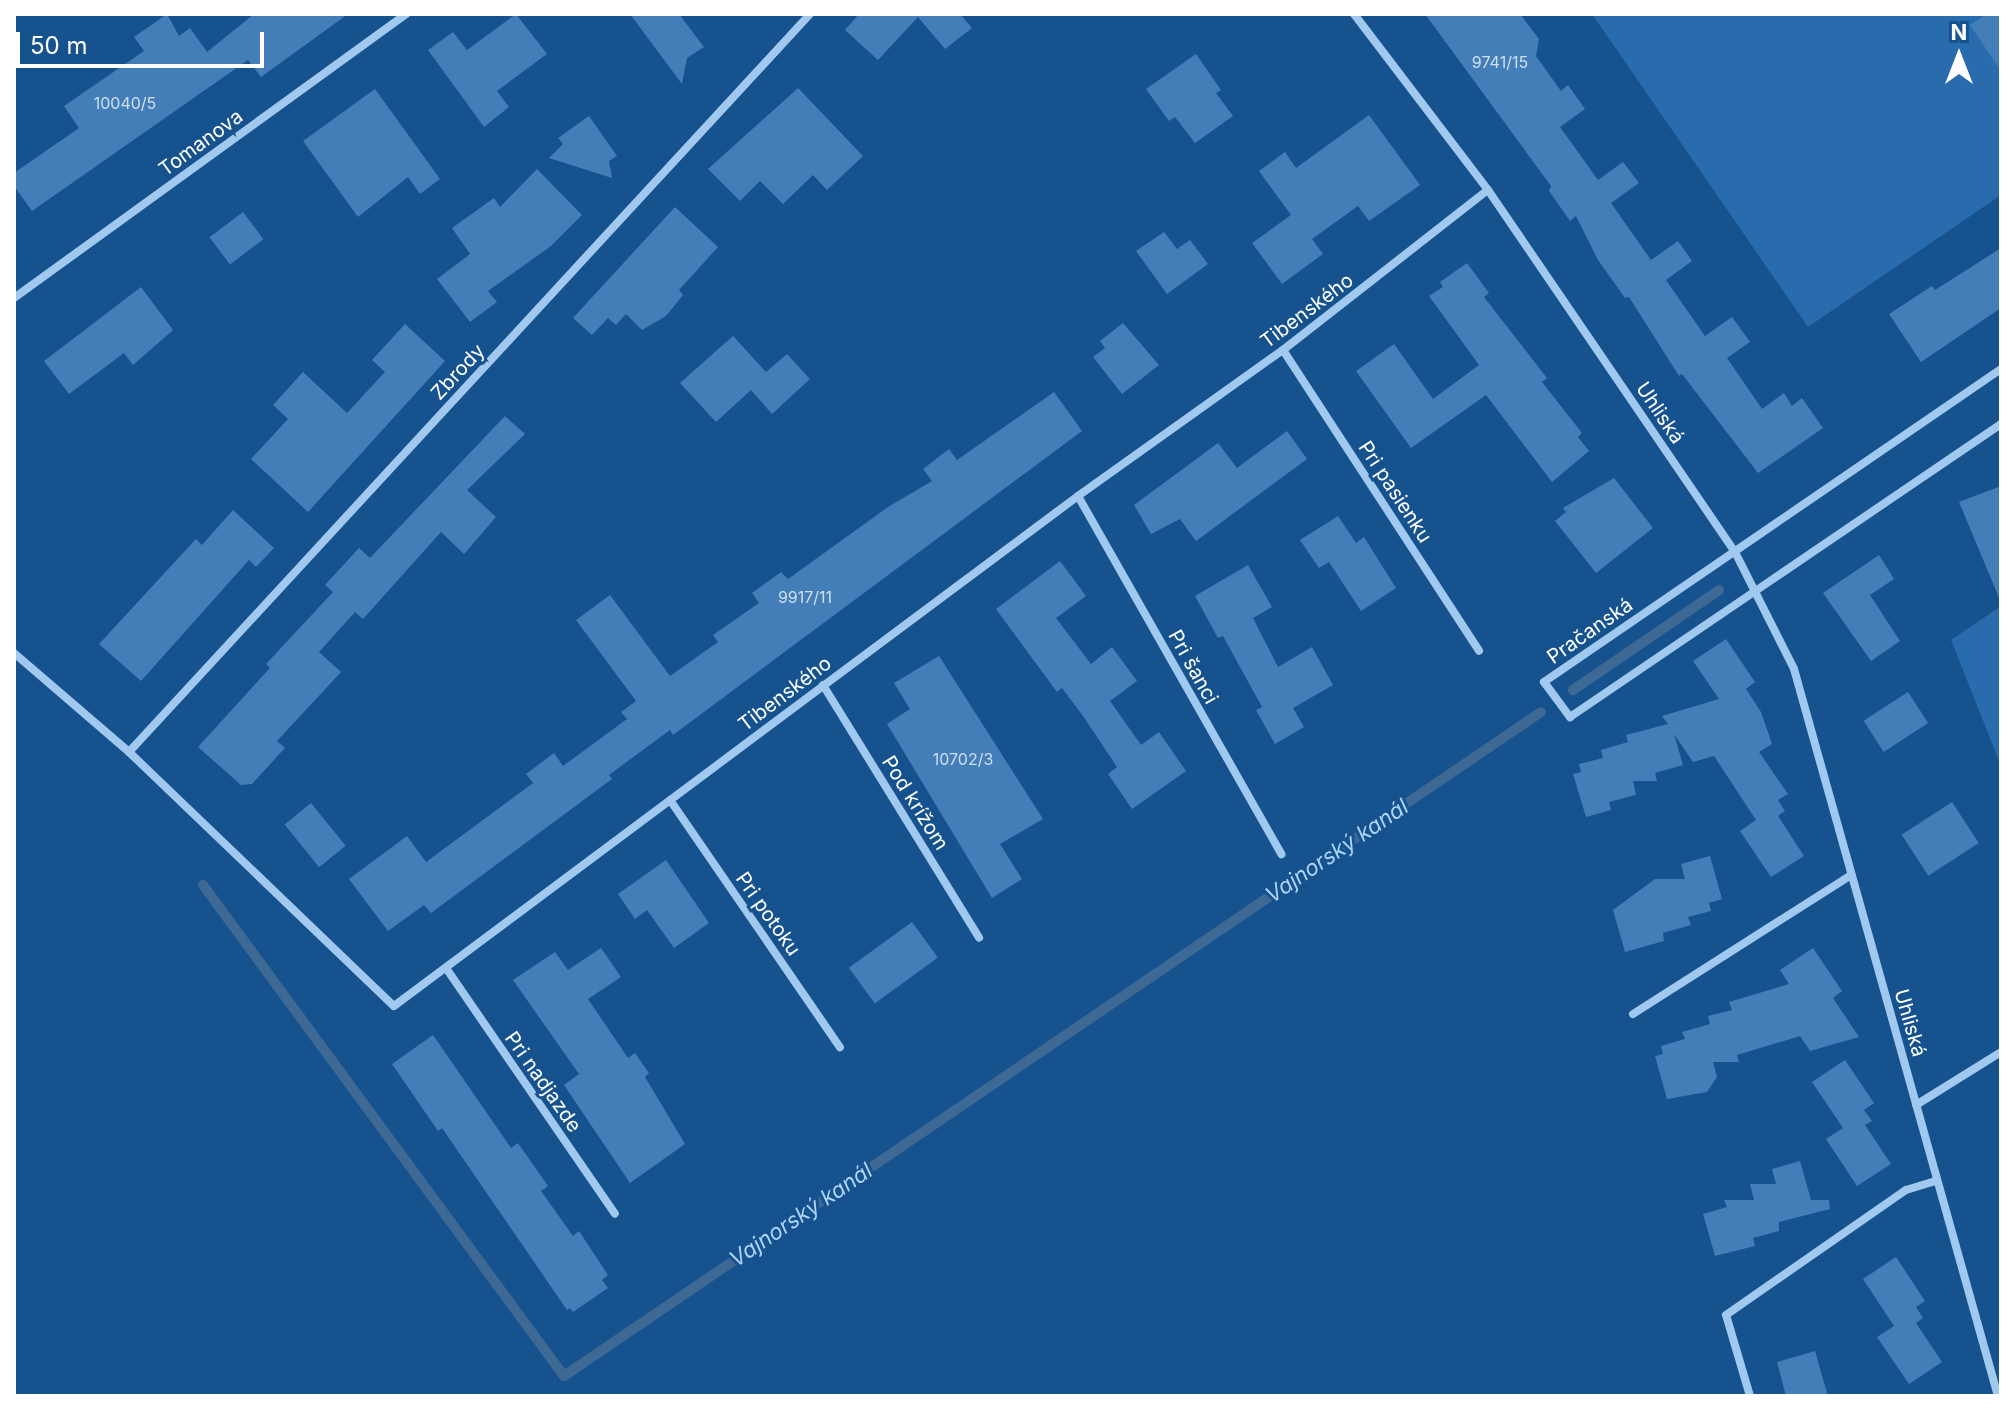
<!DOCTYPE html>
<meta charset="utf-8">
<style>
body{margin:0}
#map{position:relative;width:2015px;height:1410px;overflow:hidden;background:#16528e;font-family:Inter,sans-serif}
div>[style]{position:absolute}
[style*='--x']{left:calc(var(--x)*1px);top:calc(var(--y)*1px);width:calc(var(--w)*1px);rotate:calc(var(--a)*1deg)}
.green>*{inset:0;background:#286cad}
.stream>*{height:10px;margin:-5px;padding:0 5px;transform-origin:5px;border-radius:5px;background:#3e6995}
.building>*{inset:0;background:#437eb8;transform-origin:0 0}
.street>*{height:8px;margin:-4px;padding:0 4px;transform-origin:4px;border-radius:4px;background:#a1c9f0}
span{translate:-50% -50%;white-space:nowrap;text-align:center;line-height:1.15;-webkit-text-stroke:6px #16528e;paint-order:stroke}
.number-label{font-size:16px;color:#d0dfed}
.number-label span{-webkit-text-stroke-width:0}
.street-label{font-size:20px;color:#fff}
.water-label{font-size:22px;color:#add3f7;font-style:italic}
.frame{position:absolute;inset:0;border:16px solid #fff;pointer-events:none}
.north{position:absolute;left:1919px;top:16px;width:80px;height:80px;-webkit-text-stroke:6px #16528e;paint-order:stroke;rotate:0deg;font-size:22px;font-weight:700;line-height:32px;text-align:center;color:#fff}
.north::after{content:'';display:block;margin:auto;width:28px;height:36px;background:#fff;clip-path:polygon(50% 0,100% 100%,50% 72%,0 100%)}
.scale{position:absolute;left:16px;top:32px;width:248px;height:36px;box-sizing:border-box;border:4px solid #fff;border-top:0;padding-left:10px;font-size:24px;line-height:28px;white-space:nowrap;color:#fff;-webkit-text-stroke:6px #16528e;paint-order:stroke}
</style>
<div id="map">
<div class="green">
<i style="clip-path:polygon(1592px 14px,2001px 14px,2001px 195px,1808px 327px)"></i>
<i style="clip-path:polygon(2001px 606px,2001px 766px,1951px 640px)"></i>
</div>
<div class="stream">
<i style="--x:1573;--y:690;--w:177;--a:-34.4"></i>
<i style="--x:203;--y:885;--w:609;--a:53.68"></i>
<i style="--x:564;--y:1376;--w:1181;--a:-34.2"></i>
</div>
<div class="building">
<i style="clip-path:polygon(167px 14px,179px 36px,190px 28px,207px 52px,254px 14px,348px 14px,261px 77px,248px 60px,32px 211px,14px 186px,14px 173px,79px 128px,64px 106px,144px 51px,134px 37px)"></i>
<i style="clip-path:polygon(516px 14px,547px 54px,497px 91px,509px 107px,484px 127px,428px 50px,453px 32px,467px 50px)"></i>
<i style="clip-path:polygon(630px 14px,679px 14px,704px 47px,687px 58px,682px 84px)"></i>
<i style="clip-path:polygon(859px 14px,960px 14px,972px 28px,945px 49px,918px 17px,878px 60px,845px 30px)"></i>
<i style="clip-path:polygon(1425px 14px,1520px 14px,1539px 39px,1536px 56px,1561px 91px,1568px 85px,1585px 109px,1560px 127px,1598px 180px,1623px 162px,1639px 183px,1611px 203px,1651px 260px,1678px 241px,1692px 261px,1666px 280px,1705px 336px,1732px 317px,1750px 342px,1727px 358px,1762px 409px,1784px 393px,1792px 406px,1802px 398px,1823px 428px,1758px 473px,1682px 374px,1679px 376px,1629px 297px,1625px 298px,1598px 260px,1576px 216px,1570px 221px,1549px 191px,1551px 186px)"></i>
<i style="clip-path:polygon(1987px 14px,2001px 14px,2001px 71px,1970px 25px)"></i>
<i style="clip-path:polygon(1196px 54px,1221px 90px,1216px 93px,1233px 116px,1195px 143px,1175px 117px,1169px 121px,1146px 89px)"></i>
<i style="clip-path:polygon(798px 88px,863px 156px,827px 190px,813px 175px,783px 204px,760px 181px,740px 201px,708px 169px)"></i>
<i style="clip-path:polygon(375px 89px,440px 179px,420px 194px,408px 177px,358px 217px,303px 141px)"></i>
<i style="clip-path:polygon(1369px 115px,1420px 185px,1369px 221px,1358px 206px,1312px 239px,1323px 254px,1282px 284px,1252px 243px,1291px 215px,1259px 171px,1285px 152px,1296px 168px)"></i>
<i style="clip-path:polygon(589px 116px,617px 156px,609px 161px,612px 178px,549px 158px,563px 144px,558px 138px)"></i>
<i style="clip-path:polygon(537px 169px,582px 215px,551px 246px,488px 291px,497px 302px,470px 322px,437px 279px,470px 254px,452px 228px,494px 198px,500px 207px)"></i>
<i style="clip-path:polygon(675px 207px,718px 247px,679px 290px,683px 295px,666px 316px,642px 330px,626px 314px,616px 325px,608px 318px,592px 335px,573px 318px)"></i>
<i style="left:243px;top:212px;width:34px;height:42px;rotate:53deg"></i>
<i style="clip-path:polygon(1164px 232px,1177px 249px,1190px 240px,1208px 264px,1167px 294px,1136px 251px)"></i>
<i style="clip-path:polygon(2001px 248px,2001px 308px,1921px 362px,1889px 314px,1932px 286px,1935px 290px)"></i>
<i style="clip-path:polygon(1467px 263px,1489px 293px,1484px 297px,1547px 378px,1542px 382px,1582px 433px,1578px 437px,1589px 451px,1552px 482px,1486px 395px,1411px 448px,1356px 371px,1394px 344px,1433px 399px,1479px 365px,1429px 296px,1443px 287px,1440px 282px)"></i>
<i style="clip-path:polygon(141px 287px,173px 330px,133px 365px,124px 353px,69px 394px,44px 361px)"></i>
<i style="clip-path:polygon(1123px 323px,1159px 365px,1122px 394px,1093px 357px,1105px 348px,1100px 341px)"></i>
<i style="clip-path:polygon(405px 324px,445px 361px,308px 512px,251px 459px,288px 419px,273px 405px,303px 372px,347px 413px,385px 372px,372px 360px)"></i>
<i style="clip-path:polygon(733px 336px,766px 372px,787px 354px,810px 379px,772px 414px,751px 390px,716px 422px,680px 383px)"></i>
<i style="clip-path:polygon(1054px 392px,1082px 431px,673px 735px,670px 730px,609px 775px,612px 779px,431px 913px,424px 905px,388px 931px,349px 879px,407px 836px,426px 862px,533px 783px,526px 774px,554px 753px,563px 766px,627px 719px,621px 712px,636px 701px,576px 620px,610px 595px,670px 676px,718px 642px,713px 635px,759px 603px,752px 593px,781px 572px,788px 579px,888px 507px,932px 481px,923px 469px,949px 449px,957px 460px)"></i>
<i style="clip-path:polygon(505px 416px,525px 434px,467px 490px,496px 517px,464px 554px,441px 532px,363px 619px,355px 612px,319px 652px,341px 672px,277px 741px,285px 748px,252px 784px,241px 785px,198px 747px,270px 668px,266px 664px,333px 592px,325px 585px,359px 548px,370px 558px)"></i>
<i style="clip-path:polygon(1287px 431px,1307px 459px,1196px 541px,1180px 519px,1151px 534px,1134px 505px,1218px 443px,1237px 468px)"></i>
<i style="clip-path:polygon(1614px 478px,1653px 528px,1596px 573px,1555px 521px,1566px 512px,1563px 508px)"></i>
<i style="clip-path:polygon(2001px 486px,2001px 600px,2000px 600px,1959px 502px)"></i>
<i style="clip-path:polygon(233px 510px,274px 548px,256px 567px,249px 560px,141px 681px,99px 644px,196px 539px,202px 545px)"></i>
<i style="clip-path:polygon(1338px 516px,1356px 543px,1364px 537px,1396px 588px,1361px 611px,1329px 562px,1319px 568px,1300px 540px)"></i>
<i style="clip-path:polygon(1879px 555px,1894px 579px,1870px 595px,1900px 641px,1871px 661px,1823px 593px)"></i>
<i style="clip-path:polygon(1060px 561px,1086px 596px,1056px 618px,1091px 664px,1112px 647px,1137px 681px,1110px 701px,1141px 745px,1159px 732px,1186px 771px,1132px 809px,1108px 774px,1117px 767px,1083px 716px,1062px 688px,1057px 692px,996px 609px)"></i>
<i style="clip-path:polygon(1248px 565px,1272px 607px,1253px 618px,1278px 667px,1312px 647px,1333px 685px,1293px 708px,1304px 727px,1275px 744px,1256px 710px,1262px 707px,1223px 636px,1218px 638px,1195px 596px)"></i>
<i style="clip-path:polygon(1726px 639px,1755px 682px,1746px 689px,1761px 712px,1772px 744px,1759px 752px,1788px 794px,1778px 800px,1785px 811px,1778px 816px,1804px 856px,1771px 877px,1740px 831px,1756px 820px,1714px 756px,1693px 762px,1674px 734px,1683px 765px,1655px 773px,1657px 781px,1633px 781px,1636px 795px,1609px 802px,1611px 810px,1586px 817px,1573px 774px,1581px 772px,1579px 764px,1603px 758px,1601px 750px,1628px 742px,1626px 735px,1668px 724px,1662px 716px,1719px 699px,1693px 661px)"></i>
<i style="clip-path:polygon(939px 656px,1043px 819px,1000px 844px,1022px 879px,992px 898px,887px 724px,910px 709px,894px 683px)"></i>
<i style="left:1908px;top:692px;width:37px;height:53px;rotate:57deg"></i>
<i style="left:1952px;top:802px;width:49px;height:60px;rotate:57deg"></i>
<i style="left:311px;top:803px;width:55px;height:34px;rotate:51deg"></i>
<i style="clip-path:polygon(1710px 856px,1722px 899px,1709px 903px,1711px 911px,1688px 917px,1691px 925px,1663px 933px,1664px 941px,1625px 952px,1613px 910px,1655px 879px,1685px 879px,1681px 864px)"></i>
<i style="clip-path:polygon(666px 860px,709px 923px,674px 948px,647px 910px,635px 919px,618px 894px)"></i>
<i style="left:912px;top:922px;width:44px;height:78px;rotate:54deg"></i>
<i style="clip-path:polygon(601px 948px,621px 977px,588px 999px,628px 1058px,635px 1053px,649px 1073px,645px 1077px,685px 1144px,630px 1183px,564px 1085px,579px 1074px,513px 980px,555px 952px,568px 970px)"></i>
<i style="clip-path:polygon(1813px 948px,1842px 991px,1833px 998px,1859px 1037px,1810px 1051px,1800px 1036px,1737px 1055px,1739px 1062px,1713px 1062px,1717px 1077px,1707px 1092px,1667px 1099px,1655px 1056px,1663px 1054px,1661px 1046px,1685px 1039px,1682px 1032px,1710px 1024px,1708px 1016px,1732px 1010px,1729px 1002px,1789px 984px,1780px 970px)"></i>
<i style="clip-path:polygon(433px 1035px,511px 1148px,518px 1143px,548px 1186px,541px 1191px,573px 1236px,579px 1231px,608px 1275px,602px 1280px,608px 1288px,573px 1312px,570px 1308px,567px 1310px,442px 1128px,438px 1131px,392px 1064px)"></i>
<i style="clip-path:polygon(1845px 1060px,1874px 1103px,1864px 1110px,1872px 1121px,1865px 1125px,1891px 1164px,1857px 1186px,1826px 1139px,1843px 1128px,1812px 1082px)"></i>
<i style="clip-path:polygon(1800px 1161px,1811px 1200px,1829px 1200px,1830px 1209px,1779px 1222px,1779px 1231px,1753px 1238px,1755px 1246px,1715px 1256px,1703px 1214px,1727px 1207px,1724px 1200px,1754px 1200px,1750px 1184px,1776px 1184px,1772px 1169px)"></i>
<i style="clip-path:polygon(1896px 1257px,1925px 1301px,1916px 1307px,1923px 1318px,1916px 1323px,1942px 1362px,1909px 1384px,1877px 1337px,1894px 1326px,1863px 1279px)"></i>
<i style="clip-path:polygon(1815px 1351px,1828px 1396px,1786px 1396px,1777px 1362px)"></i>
</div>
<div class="street">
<i style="--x:1354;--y:14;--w:221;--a:52.7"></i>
<i style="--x:1488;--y:190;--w:436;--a:55.7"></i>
<i style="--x:1734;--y:550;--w:133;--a:63.2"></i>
<i style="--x:1794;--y:669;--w:755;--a:74.33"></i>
<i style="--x:14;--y:298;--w:485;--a:-35.9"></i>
<i style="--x:1283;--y:350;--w:359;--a:56.9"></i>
<i style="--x:2001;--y:369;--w:554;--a:145.59"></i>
<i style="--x:1544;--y:682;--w:44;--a:53.4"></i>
<i style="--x:1570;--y:717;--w:521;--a:-34.21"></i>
<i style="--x:1078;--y:496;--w:412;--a:60.4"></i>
<i style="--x:14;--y:653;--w:152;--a:40.7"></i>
<i style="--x:129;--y:752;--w:367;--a:43.8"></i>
<i style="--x:394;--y:1006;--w:853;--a:-36.71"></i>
<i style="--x:1078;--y:496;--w:252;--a:-35.5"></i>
<i style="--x:1283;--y:350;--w:260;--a:-38"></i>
<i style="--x:823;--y:685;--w:297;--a:58.3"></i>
<i style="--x:129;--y:752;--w:1004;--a:-47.3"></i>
<i style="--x:670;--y:800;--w:300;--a:55.5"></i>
<i style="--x:446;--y:968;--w:298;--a:55.5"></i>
<i style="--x:1633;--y:1014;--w:259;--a:-32.5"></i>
<i style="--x:1916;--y:1105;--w:100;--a:-31.9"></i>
<i style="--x:1750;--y:1396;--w:84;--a:-106.5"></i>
<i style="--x:1726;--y:1315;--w:219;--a:-34.8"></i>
<i style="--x:1906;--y:1190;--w:30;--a:-17"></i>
</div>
<div class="number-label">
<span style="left:1500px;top:62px">9741/15</span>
<span style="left:125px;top:103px">10040/5</span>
<span style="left:805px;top:597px">9917/11</span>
<span style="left:963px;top:759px">10702/3</span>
</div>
<div class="street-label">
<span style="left:201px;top:143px;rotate:-36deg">Tomanova</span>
<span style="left:1307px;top:311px;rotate:-37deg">Tibenského</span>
<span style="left:458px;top:372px;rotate:-47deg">Zbrody</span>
<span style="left:1660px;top:413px;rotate:56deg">Uhliská</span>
<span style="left:1395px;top:492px;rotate:57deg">Pri pasienku</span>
<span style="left:1590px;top:631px;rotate:-35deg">Pračanská</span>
<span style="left:1193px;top:667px;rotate:61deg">Pri šanci</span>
<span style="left:785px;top:694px;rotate:-37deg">Tibenského</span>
<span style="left:915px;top:803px;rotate:58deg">Pod krížom</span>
<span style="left:768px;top:914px;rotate:55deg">Pri potoku</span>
<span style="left:1910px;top:1023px;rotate:74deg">Uhliská</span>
<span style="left:543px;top:1082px;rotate:55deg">Pri nadjazde</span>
</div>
<div class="water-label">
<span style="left:1337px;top:851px;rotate:-34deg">Vajnorský kanál</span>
<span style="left:801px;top:1215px;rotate:-34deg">Vajnorský kanál</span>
</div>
<div class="frame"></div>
<div class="north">N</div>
<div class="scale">50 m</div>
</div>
